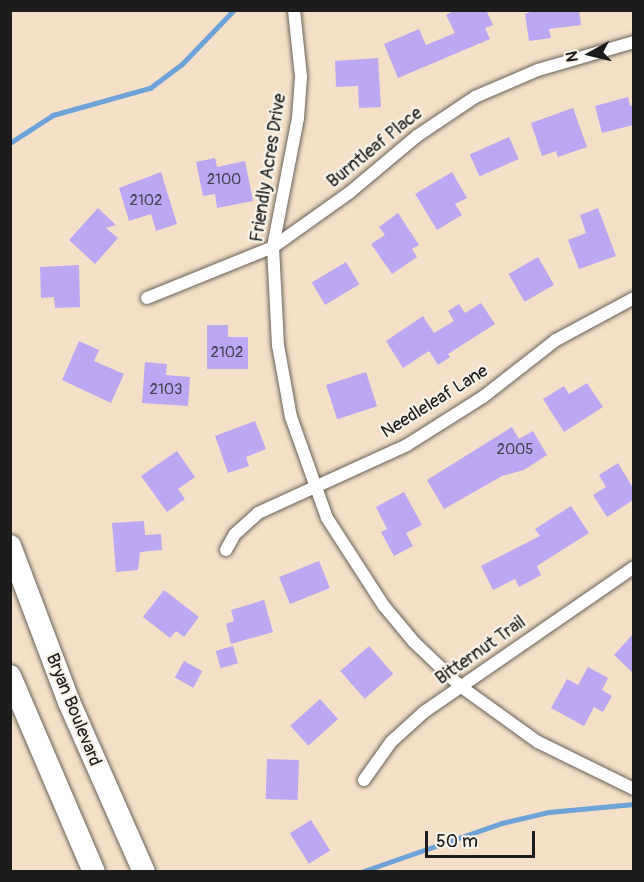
<!DOCTYPE html>
<style>
body{margin:0}
#map{position:relative;width:644px;height:882px;overflow:hidden;background:#f5e0c7;font-family:Pangolin,sans-serif}
div>[style]{position:absolute}
[style*='--x']{left:calc(var(--x)*1px);top:calc(var(--y)*1px);width:calc(var(--w)*1px);rotate:calc(var(--a)*1deg)}
.stream>*{height:4.5px;margin:-2.25px;padding:0 2.25px;transform-origin:2.25px;border-radius:2.25px;background:#6ba3da}
.building>*{inset:0;background:#bca7f2;transform-origin:0 0}
.roads{filter:drop-shadow(0 0 2px #686158) drop-shadow(0 0 2px #686158)}
.street>*{height:12px;margin:-6px;padding:0 6px;transform-origin:6px;border-radius:6px;background:#fff}
.highway>*{height:22px;margin:-11px;padding:0 11px;transform-origin:11px;border-radius:11px;background:#fff}
span{translate:-50% -50%;white-space:nowrap;text-align:center;line-height:1.15;-webkit-text-stroke:4.5px #f7f3e8;paint-order:stroke}
.number-label{font-size:15px;color:#443f52}
.number-label span{-webkit-text-stroke-width:0}
.street-label{font-size:18px;color:#1c1c1c}
.frame{position:absolute;inset:0;border:12px solid #1c1c1c;pointer-events:none}
.north{position:absolute;left:560px;top:24px;width:60px;height:60px;-webkit-text-stroke:4px #f7f3e8;paint-order:stroke;rotate:262deg;font-size:16px;font-weight:700;line-height:24px;text-align:center;color:#1c1c1c}
.north::after{content:'';display:block;margin:auto;width:21px;height:27px;background:#1c1c1c;clip-path:polygon(50% 0,100% 100%,50% 72%,0 100%)}
.scale{position:absolute;left:425px;top:831px;width:110px;height:27px;box-sizing:border-box;border:3px solid #1c1c1c;border-top:0;padding-left:8px;font-size:18px;line-height:21px;white-space:nowrap;color:#1c1c1c;-webkit-text-stroke:4px #f7f3e8;paint-order:stroke}
</style>
<div id="map">
<div class="stream">
<i style="--x:10;--y:143;--w:51;--a:-33.1"></i>
<i style="--x:53;--y:115;--w:101;--a:-15.6"></i>
<i style="--x:150;--y:88;--w:39;--a:-37"></i>
<i style="--x:181;--y:65;--w:76;--a:-46.1"></i>
<i style="--x:361;--y:872;--w:149;--a:-19.2"></i>
<i style="--x:502;--y:823;--w:48;--a:-13.2"></i>
<i style="--x:549;--y:812;--w:85;--a:-5.4"></i>
</div>
<div class="building">
<i style="clip-path:polygon(455px 10px,486px 10px,493px 25px,485px 28px,490px 39px,398px 78px,384px 44px,419px 29px,426px 45px,455px 33px,446px 15px)"></i>
<i style="clip-path:polygon(535px 10px,579px 10px,581px 25px,549px 29px,551px 38px,529px 41px,525px 14px)"></i>
<i style="clip-path:polygon(378px 58px,381px 107px,359px 108px,358px 86px,336px 87px,335px 61px)"></i>
<i style="clip-path:polygon(628px 97px,630px 106px,633px 105px,633px 125px,602px 133px,595px 106px)"></i>
<i style="clip-path:polygon(573px 108px,587px 147px,558px 157px,556px 151px,542px 156px,531px 123px)"></i>
<i style="left:509px;top:137px;width:24px;height:43px;rotate:66deg"></i>
<i style="clip-path:polygon(215px 158px,217px 167px,245px 161px,253px 201px,217px 208px,215px 194px,203px 196px,196px 162px)"></i>
<i style="clip-path:polygon(161px 172px,177px 224px,156px 231px,151px 214px,129px 221px,119px 188px)"></i>
<i style="clip-path:polygon(452px 172px,467px 198px,455px 204px,462px 215px,437px 230px,415px 194px)"></i>
<i style="clip-path:polygon(98px 208px,116px 225px,106px 228px,118px 238px,95px 264px,69px 240px)"></i>
<i style="clip-path:polygon(598px 208px,616px 256px,579px 269px,568px 240px,586px 233px,580px 215px)"></i>
<i style="clip-path:polygon(398px 213px,419px 245px,412px 249px,417px 257px,392px 274px,371px 244px,385px 235px,379px 227px)"></i>
<i style="left:538px;top:257px;width:32px;height:34px;rotate:60deg"></i>
<i style="left:346px;top:262px;width:26px;height:40px;rotate:59deg"></i>
<i style="clip-path:polygon(79px 265px,80px 307px,55px 308px,54px 297px,41px 298px,40px 267px)"></i>
<i style="clip-path:polygon(481px 303px,495px 324px,448px 354px,450px 357px,438px 365px,429px 351px,403px 368px,386px 341px,423px 316px,434px 333px,454px 321px,448px 311px,459px 304px,465px 313px)"></i>
<i style="clip-path:polygon(207px 325px,228px 325px,228px 337px,248px 337px,248px 369px,207px 369px)"></i>
<i style="clip-path:polygon(79px 341px,99px 350px,94px 361px,124px 374px,111px 403px,62px 380px)"></i>
<i style="clip-path:polygon(145px 362px,167px 364px,166px 375px,190px 377px,188px 406px,142px 403px)"></i>
<i style="left:366px;top:372px;width:36px;height:42px;rotate:72deg"></i>
<i style="clip-path:polygon(587px 383px,603px 407px,564px 432px,543px 399px,564px 386px,569px 394px)"></i>
<i style="clip-path:polygon(255px 421px,266px 449px,246px 457px,249px 466px,228px 473px,215px 436px)"></i>
<i style="clip-path:polygon(512px 427px,519px 439px,533px 431px,547px 455px,524px 470px,502px 476px,444px 509px,427px 480px)"></i>
<i style="clip-path:polygon(177px 451px,195px 477px,178px 489px,185px 499px,167px 512px,141px 476px)"></i>
<i style="clip-path:polygon(618px 463px,633px 488px,633px 500px,607px 517px,593px 495px,606px 487px,599px 475px)"></i>
<i style="clip-path:polygon(404px 492px,422px 525px,406px 533px,413px 546px,394px 556px,381px 532px,387px 529px,376px 507px)"></i>
<i style="clip-path:polygon(571px 506px,589px 533px,537px 566px,541px 575px,519px 587px,515px 579px,493px 590px,481px 566px,540px 536px,535px 529px)"></i>
<i style="clip-path:polygon(144px 521px,145px 535px,161px 534px,162px 550px,140px 552px,138px 570px,116px 572px,112px 523px)"></i>
<i style="left:319px;top:561px;width:29px;height:43px;rotate:68deg"></i>
<i style="clip-path:polygon(164px 590px,199px 617px,184px 637px,176px 631px,170px 638px,143px 617px)"></i>
<i style="clip-path:polygon(264px 600px,273px 632px,231px 644px,226px 624px,234px 621px,231px 610px)"></i>
<i style="clip-path:polygon(633px 634px,633px 673px,614px 655px)"></i>
<i style="left:233px;top:646px;width:18px;height:18px;rotate:74deg"></i>
<i style="left:369px;top:646px;width:37px;height:38px;rotate:49deg"></i>
<i style="left:184px;top:661px;width:21px;height:19px;rotate:29deg"></i>
<i style="clip-path:polygon(588px 667px,608px 678px,602px 690px,612px 696px,603px 712px,594px 707px,584px 726px,551px 708px,567px 679px,578px 685px)"></i>
<i style="left:320px;top:699px;width:27px;height:40px;rotate:48deg"></i>
<i style="left:267px;top:759px;width:32px;height:40px;rotate:2deg"></i>
<i style="left:311px;top:820px;width:36px;height:25px;rotate:58deg"></i>
</div>
<div class="roads">
<div class="street">
<i style="--x:294;--y:10;--w:67;--a:84"></i>
<i style="--x:301;--y:77;--w:41;--a:94.2"></i>
<i style="--x:298;--y:118;--w:131;--a:101"></i>
<i style="--x:273;--y:247;--w:98;--a:87.1"></i>
<i style="--x:278;--y:345;--w:73;--a:79.8"></i>
<i style="--x:291;--y:417;--w:107;--a:70.4"></i>
<i style="--x:327;--y:518;--w:105;--a:57.1"></i>
<i style="--x:384;--y:606;--w:47;--a:50.2"></i>
<i style="--x:414;--y:642;--w:64;--a:43.7"></i>
<i style="--x:460;--y:686;--w:96;--a:35.7"></i>
<i style="--x:538;--y:742;--w:107;--a:26.1"></i>
<i style="--x:147;--y:298;--w:136;--a:-22"></i>
<i style="--x:273;--y:247;--w:93;--a:-35.4"></i>
<i style="--x:349;--y:193;--w:89;--a:-40"></i>
<i style="--x:417;--y:136;--w:70;--a:-33.9"></i>
<i style="--x:475;--y:97;--w:69;--a:-23.2"></i>
<i style="--x:538;--y:70;--w:100;--a:-16.3"></i>
<i style="--x:226;--y:550;--w:18;--a:-61"></i>
<i style="--x:235;--y:534;--w:31;--a:-42"></i>
<i style="--x:258;--y:513;--w:164;--a:-24.5"></i>
<i style="--x:407;--y:445;--w:90;--a:-32.3"></i>
<i style="--x:483;--y:397;--w:93;--a:-38"></i>
<i style="--x:556;--y:340;--w:89;--a:-28.3"></i>
<i style="--x:364;--y:780;--w:47;--a:-54.6"></i>
<i style="--x:391;--y:742;--w:45;--a:-42.3"></i>
<i style="--x:424;--y:712;--w:255;--a:-34.6"></i>
</div>
<div class="highway">
<i style="--x:10;--y:546;--w:167;--a:69.3"></i>
<i style="--x:69;--y:702;--w:186;--a:66.2"></i>
<i style="--x:10;--y:676;--w:213;--a:66.8"></i>
</div>
</div>
<div class="number-label">
<span style="left:224px;top:180px">2100</span>
<span style="left:146px;top:201px">2102</span>
<span style="left:227px;top:353px">2102</span>
<span style="left:166px;top:390px">2103</span>
<span style="left:515px;top:450px">2005</span>
</div>
<div class="street-label">
<span style="left:375px;top:148px;rotate:-39deg">Burntleaf Place</span>
<span style="left:269px;top:168px;rotate:-81deg">Friendly Acres Drive</span>
<span style="left:435px;top:402px;rotate:-32deg">Needleleaf Lane</span>
<span style="left:481px;top:651px;rotate:-35deg">Bitternut Trail</span>
<span style="left:73px;top:710px;rotate:68deg">Bryan Boulevard</span>
</div>
<div class="frame"></div>
<div class="north">N</div>
<div class="scale">50 m</div>
</div>
